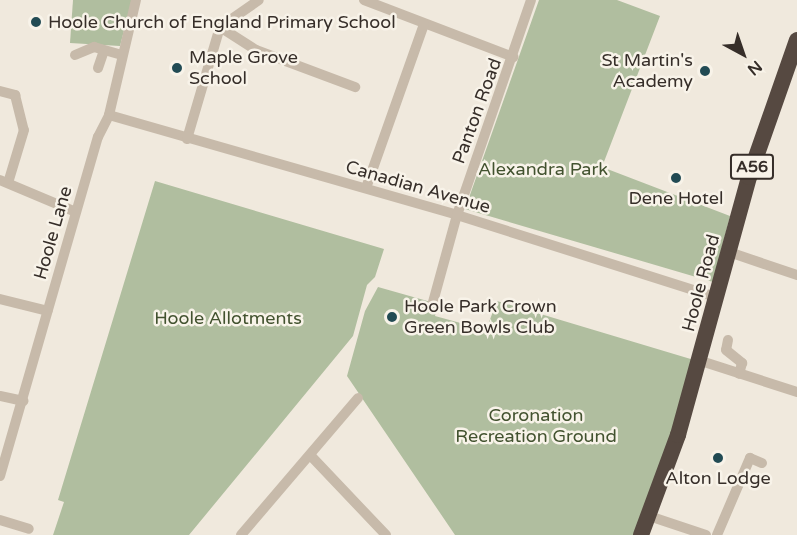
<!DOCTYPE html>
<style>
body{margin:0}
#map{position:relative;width:797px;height:535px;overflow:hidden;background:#f0e9dd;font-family:"Varela Round",sans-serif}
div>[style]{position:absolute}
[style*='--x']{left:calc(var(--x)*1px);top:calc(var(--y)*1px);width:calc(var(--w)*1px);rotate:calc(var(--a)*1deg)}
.green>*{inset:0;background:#b0be9f}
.minor>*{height:10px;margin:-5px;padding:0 5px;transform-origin:5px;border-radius:5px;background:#c7baaa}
.highway>*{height:16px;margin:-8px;padding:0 8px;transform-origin:8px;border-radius:8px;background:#564941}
.dots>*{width:16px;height:16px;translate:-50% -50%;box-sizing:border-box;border:3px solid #f8f3e9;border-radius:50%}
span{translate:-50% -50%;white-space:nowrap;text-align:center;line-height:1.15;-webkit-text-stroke:5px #f8f3e9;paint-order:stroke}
.shield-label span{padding:2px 4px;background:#f8f3e9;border:2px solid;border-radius:4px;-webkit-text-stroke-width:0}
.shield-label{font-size:16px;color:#362e29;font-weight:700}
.poi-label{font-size:18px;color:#362e29}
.left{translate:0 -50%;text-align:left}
.right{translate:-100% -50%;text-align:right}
.street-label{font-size:18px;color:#362e29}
.park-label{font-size:18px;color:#42522f}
.north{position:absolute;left:713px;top:24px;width:60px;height:60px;-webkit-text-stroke:4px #f8f3e9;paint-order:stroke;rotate:140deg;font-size:16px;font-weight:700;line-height:24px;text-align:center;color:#362e29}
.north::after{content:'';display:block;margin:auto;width:21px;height:27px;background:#362e29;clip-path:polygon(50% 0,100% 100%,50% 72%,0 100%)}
</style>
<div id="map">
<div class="green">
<i style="clip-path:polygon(73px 0,132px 0,120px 46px,70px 43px)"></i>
<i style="clip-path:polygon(539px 0,617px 0,660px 16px,602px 167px,730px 216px,713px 282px,465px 209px)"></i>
<i style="clip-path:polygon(155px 181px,384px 249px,375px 277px,367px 285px,353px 336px,189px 535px,53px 535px,64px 502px,58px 500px)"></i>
<i style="clip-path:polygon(378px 287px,438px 304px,435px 316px,486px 330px,497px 301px,694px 360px,642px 535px,455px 535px,347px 376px,365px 311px)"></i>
</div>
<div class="minor">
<i style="--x:364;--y:0;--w:160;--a:20.9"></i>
<i style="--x:220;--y:27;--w:43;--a:32.6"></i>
<i style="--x:256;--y:50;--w:106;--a:20.5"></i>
<i style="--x:75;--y:55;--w:21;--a:-23"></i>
<i style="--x:94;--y:47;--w:29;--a:16"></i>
<i style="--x:98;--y:68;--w:18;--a:-71"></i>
<i style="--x:0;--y:91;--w:16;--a:15"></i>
<i style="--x:15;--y:95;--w:36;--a:76"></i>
<i style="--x:24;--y:130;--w:55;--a:106.8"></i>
<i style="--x:109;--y:115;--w:362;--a:16"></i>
<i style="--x:457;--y:215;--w:272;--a:17.6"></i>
<i style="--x:187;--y:139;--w:117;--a:-73.6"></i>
<i style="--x:220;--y:27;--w:47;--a:-34.7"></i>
<i style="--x:0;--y:180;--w:82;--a:22.8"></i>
<i style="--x:366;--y:188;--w:174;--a:-70.5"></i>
<i style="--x:729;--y:252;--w:72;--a:18.7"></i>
<i style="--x:0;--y:299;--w:49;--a:14"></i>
<i style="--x:433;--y:302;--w:90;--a:-74.6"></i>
<i style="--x:457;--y:215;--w:227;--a:-71"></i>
<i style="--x:728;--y:340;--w:10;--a:101"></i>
<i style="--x:726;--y:350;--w:21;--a:39"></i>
<i style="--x:742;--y:363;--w:11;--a:105"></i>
<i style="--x:701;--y:361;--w:101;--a:17.9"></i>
<i style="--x:0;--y:396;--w:24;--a:12"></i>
<i style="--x:311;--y:456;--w:109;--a:46.5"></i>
<i style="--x:0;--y:476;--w:353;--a:-73.9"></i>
<i style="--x:98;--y:137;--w:25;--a:-63"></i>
<i style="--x:109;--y:115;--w:118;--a:-76.8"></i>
<i style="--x:649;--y:516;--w:60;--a:18.4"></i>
<i style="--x:0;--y:520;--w:30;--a:17"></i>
<i style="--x:241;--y:535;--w:180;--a:-49.5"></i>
<i style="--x:717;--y:535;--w:84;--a:-66.8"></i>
<i style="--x:750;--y:458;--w:13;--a:23"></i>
</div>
<div class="highway">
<i style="--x:641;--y:535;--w:107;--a:-69.7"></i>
<i style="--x:678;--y:435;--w:268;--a:-74.6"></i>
<i style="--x:749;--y:177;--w:145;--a:-70.7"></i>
</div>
<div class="dots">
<i style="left:36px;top:22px;background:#224b54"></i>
<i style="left:177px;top:68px;background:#224b54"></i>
<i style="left:705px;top:71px;background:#224b54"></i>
<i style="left:676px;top:178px;background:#224b54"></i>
<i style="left:392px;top:317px;background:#224b54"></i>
<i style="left:718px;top:458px;background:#224b54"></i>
</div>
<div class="shield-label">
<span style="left:752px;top:167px">A56</span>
</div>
<div class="poi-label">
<span class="left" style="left:48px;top:22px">Hoole Church of England Primary School</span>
<span class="left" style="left:189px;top:68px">Maple Grove<br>School</span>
<span class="right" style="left:693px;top:71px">St Martin's<br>Academy</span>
<span style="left:676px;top:198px">Dene Hotel</span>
<span class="left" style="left:404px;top:317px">Hoole Park Crown<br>Green Bowls Club</span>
<span style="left:718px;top:478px">Alton Lodge</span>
</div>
<div class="street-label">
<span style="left:477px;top:111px;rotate:-70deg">Panton Road</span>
<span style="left:418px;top:187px;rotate:16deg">Canadian Avenue</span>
<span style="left:53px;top:233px;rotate:-74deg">Hoole Lane</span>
<span style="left:701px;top:283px;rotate:-75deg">Hoole Road</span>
</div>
<div class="park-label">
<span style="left:543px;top:169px">Alexandra Park</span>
<span style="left:228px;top:318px">Hoole Allotments</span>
<span style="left:536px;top:426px">Coronation<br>Recreation Ground</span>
</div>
<div class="north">N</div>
</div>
